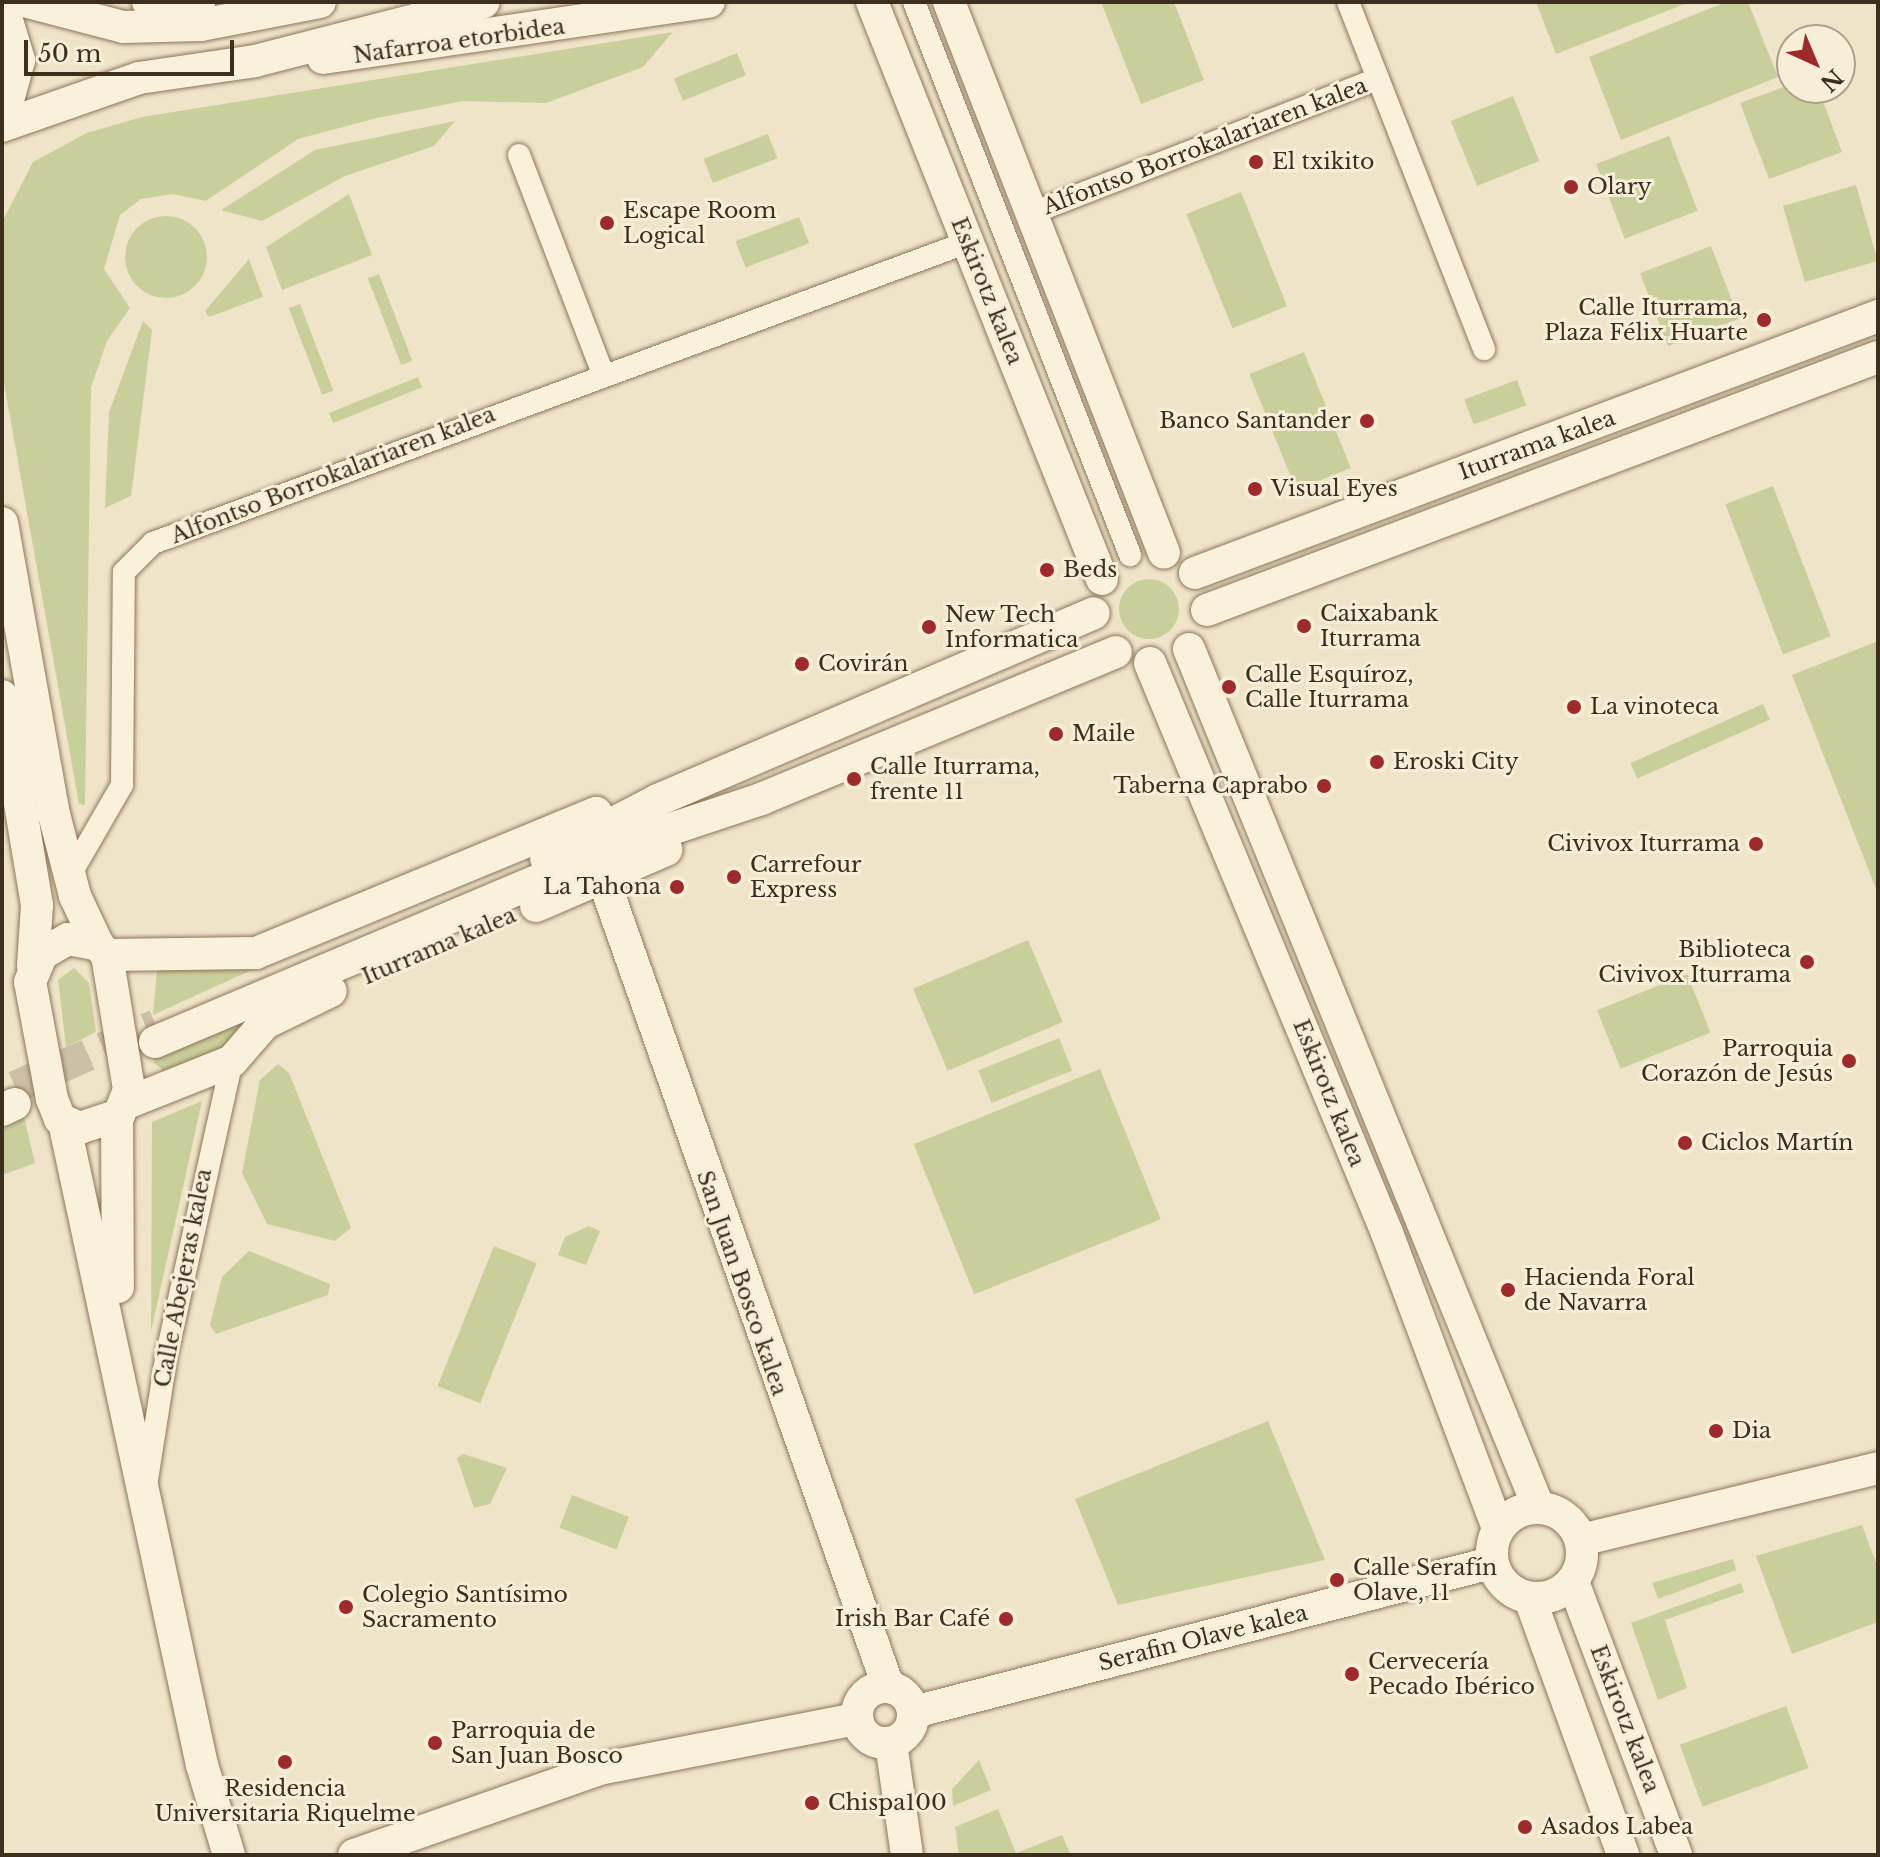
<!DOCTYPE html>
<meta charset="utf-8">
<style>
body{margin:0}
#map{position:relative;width:1880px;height:1857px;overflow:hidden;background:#f0e4c8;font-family:"Libre Baskerville",serif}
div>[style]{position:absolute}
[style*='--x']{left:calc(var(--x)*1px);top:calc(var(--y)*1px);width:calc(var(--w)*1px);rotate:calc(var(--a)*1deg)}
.green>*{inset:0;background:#c9cf9b;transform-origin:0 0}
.round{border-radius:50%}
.secondary-tunnel>*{height:32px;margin-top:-16px;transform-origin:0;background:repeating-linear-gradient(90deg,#ccc0a6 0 32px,transparent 0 48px)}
.roads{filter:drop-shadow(0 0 2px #8d765c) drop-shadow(0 0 2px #8d765c)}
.street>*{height:22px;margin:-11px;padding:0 11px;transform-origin:11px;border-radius:11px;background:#faf1dc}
.secondary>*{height:32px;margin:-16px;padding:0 16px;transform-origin:16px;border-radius:16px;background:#faf1dc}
.secondary>.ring{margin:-16px;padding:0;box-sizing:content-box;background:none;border:32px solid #faf1dc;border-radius:50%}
.dots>*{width:22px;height:22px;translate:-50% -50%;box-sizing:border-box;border:4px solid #f7eed8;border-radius:50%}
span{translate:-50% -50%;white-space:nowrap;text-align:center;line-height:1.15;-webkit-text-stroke:6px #f7eed8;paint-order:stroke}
.street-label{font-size:22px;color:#3d2e20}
.poi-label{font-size:22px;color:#3d2e20}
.left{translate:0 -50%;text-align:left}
.right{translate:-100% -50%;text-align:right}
.frame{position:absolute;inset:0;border:4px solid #3d2e20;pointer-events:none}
.north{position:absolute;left:1776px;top:24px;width:80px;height:80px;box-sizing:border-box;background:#f7eed8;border:2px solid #ada18e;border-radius:50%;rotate:136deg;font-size:22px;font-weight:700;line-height:32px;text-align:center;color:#3d2e20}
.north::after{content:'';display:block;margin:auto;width:28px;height:36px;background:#9e2a2b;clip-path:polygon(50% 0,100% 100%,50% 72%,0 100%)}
.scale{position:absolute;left:24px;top:40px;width:210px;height:36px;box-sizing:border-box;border:4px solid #3d2e20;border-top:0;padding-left:10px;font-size:24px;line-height:28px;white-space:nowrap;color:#3d2e20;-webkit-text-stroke:6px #f7eed8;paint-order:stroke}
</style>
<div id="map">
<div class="green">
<i style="clip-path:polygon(1101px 2px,1174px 2px,1204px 80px,1141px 104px)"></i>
<i style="clip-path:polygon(1536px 2px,1690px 2px,1556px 54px)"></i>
<i style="clip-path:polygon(1726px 2px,1748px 2px,1778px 77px,1621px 140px,1589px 57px)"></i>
<i style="clip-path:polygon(673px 32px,643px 67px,546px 103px,463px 101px,377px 118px,298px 139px,206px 201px,173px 194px,141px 199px,120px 215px,104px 269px,130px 308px,107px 341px,91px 387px,85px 805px,79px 804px,2px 372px,2px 222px,33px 162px,87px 133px,142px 117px)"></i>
<i style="left:737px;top:53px;width:24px;height:68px;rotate:68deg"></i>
<i style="clip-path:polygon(1792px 84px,1818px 88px,1842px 152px,1769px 179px,1740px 103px)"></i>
<i style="left:1513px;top:96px;width:70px;height:67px;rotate:68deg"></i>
<i style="clip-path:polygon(455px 121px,434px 146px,345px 176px,262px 221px,221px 210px,315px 150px)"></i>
<i style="left:768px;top:134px;width:26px;height:69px;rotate:69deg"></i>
<i style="left:1669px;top:136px;width:80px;height:78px;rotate:69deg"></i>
<i style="left:1856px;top:185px;width:79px;height:76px;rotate:74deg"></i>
<i style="left:1241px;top:192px;width:123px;height:59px;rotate:68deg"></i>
<i style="clip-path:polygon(349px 194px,372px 255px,282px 290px,266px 247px)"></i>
<i class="round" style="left:125px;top:216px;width:82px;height:82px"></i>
<i style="left:799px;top:217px;width:28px;height:68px;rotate:69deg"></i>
<i style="left:1711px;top:246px;width:78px;height:76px;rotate:69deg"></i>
<i style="clip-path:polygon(249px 259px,263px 297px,209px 317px,205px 311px)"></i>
<i style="left:379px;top:274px;width:93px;height:12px;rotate:69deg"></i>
<i style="left:300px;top:304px;width:93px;height:12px;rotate:69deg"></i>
<i style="clip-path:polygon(143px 321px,152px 330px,131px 496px,105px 508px,109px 412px)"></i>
<i style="left:1304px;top:352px;width:125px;height:59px;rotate:68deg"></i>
<i style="left:418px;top:377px;width:11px;height:96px;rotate:68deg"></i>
<i style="left:1517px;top:380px;width:27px;height:56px;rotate:70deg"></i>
<i style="left:1773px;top:486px;width:161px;height:51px;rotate:69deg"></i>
<i class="round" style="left:1119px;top:579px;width:60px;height:60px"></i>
<i style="clip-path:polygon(1878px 641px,1878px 894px,1792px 675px)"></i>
<i style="left:1763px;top:704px;width:17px;height:145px;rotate:66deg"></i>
<i style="left:1028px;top:940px;width:89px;height:125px;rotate:67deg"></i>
<i style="clip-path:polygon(258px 967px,153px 1015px,157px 970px)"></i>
<i style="clip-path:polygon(74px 968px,89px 983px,96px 1032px,66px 1047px,58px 980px)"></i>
<i style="left:1687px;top:974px;width:63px;height:97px;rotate:68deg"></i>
<i style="clip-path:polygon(248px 1019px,222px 1052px,168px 1074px,154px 1063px,153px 1055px)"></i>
<i style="left:1059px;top:1038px;width:35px;height:87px;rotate:68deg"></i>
<i style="clip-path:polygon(278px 1064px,289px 1073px,351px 1228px,335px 1241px,267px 1224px,242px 1173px,260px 1080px)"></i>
<i style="left:1100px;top:1069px;width:162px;height:201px;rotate:68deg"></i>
<i style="clip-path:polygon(202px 1101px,151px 1332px,152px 1122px)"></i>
<i style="clip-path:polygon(24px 1117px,35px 1163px,2px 1175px,2px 1130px)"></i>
<i style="clip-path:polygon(589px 1226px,600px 1231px,586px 1265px,558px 1255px,565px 1237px)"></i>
<i style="left:494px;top:1246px;width:46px;height:151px;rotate:22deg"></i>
<i style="clip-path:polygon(249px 1251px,330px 1284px,328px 1295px,216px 1334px,210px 1325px,222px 1277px)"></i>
<i style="clip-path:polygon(1268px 1421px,1325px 1560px,1118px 1605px,1075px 1499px)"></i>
<i style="clip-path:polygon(463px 1454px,507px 1468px,490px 1504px,474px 1508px,457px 1458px)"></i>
<i style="left:572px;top:1495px;width:61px;height:35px;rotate:21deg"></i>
<i style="clip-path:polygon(1862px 1525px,1878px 1568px,1878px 1622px,1792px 1654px,1756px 1556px)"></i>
<i style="clip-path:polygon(1733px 1559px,1736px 1570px,1658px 1599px,1652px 1583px)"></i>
<i style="clip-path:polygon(1741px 1583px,1744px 1592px,1665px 1620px,1687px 1688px,1658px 1700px,1631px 1623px)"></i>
<i style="left:1786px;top:1706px;width:66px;height:113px;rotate:70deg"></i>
<i style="clip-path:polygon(979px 1760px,991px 1790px,953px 1806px,952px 1789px)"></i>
<i style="clip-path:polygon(998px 1809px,1016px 1853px,1062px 1835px,1071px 1855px,959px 1855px,955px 1827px)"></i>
</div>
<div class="secondary-tunnel">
<i style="--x:15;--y:1087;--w:154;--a:-23.7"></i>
</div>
<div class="roads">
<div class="street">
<i style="--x:914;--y:2;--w:594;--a:68.66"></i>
<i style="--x:1348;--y:2;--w:373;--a:68.6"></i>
<i style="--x:519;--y:155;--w:235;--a:69"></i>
<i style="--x:1032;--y:213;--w:371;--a:-21.2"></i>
<i style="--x:70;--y:875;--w:104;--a:-60"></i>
<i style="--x:122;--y:785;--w:213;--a:-89.5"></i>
<i style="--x:124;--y:572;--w:41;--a:-45"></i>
<i style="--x:153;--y:543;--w:869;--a:-20.27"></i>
<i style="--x:147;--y:1480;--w:123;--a:-81.1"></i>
<i style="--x:166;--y:1358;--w:304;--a:-77.5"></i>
</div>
<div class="secondary">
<i style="--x:28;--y:2;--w:98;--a:14.7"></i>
<i style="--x:123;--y:27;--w:78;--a:-1.5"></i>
<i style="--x:201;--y:25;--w:121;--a:-10.9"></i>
<i style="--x:148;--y:2;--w:51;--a:3.4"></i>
<i style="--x:872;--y:2;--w:621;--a:68.27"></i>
<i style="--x:949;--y:2;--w:591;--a:68.68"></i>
<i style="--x:2;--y:4;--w:59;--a:73.1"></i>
<i style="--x:19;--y:60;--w:64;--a:105.3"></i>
<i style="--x:323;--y:58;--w:390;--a:-8.3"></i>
<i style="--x:2;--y:126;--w:145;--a:-19.3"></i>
<i style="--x:139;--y:78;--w:117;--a:-8.3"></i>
<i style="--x:255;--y:61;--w:236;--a:-14.4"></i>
<i style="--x:2;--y:523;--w:296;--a:79.9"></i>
<i style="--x:54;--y:814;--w:85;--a:75.6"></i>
<i style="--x:75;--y:896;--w:54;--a:64.9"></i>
<i style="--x:1195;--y:573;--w:730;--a:-20.62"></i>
<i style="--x:1207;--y:610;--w:717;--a:-20.66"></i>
<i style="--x:1189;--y:649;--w:925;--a:67.84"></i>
<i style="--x:1150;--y:663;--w:617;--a:67.42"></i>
<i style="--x:1387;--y:1233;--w:315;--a:69.4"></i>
<i style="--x:2;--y:696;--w:212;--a:80.5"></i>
<i style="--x:37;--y:905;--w:61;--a:93.8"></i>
<i style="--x:546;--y:858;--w:126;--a:-27.4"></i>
<i style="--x:658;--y:800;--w:474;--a:-23.2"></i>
<i style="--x:603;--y:878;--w:857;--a:70.57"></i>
<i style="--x:536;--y:906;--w:142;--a:-23.3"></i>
<i style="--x:68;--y:939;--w:31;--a:11"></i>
<i style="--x:98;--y:945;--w:13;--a:48"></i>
<i style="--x:107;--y:955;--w:137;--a:80.7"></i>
<i style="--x:129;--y:1090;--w:27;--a:112"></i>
<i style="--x:119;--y:1115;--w:41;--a:161.6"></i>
<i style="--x:80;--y:1128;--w:22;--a:-156"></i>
<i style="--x:60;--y:1119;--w:22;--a:-112"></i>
<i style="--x:52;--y:1099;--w:119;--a:-100.6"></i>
<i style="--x:30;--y:982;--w:30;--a:-67"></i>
<i style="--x:42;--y:954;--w:30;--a:-30"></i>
<i style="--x:107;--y:955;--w:149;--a:-0.8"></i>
<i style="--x:256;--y:953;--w:368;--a:-22.4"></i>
<i style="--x:155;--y:1042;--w:501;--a:-22.88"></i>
<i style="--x:617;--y:847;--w:152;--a:-18.4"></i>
<i style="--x:761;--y:799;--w:384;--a:-22.5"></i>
<i style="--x:127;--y:1103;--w:113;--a:-21.8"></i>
<i style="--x:232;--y:1061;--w:50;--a:-49"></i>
<i style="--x:265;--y:1023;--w:73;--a:-25.9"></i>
<i style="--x:2;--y:1110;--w:14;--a:-25"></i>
<i style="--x:117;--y:1116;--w:171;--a:89.7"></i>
<i style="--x:64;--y:1122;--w:658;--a:77.89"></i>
<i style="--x:202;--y:1765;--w:94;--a:73.3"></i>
<i class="ring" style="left:1492px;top:1508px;width:58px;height:58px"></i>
<i style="--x:1581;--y:1540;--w:306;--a:-13.6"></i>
<i style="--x:1573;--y:1582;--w:292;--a:69.3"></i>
<i style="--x:1530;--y:1599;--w:272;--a:70"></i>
<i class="ring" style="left:857px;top:1687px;width:24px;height:24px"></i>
<i style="--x:914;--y:1712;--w:596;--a:-14.48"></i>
<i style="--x:891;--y:1743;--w:113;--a:81.9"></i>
<i style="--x:354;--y:1855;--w:260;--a:-19.3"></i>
<i style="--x:599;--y:1769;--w:263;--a:-11"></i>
</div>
</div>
<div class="dots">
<i style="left:1256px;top:162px;background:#9e2a2b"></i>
<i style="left:1571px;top:187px;background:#9e2a2b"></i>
<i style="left:607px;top:223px;background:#9e2a2b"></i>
<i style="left:1764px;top:320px;background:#9e2a2b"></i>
<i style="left:1367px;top:421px;background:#9e2a2b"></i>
<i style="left:1255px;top:489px;background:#9e2a2b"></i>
<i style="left:1047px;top:570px;background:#9e2a2b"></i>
<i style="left:1304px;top:626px;background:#9e2a2b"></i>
<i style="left:929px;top:627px;background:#9e2a2b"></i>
<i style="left:802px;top:664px;background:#9e2a2b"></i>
<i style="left:1229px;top:687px;background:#9e2a2b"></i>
<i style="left:1574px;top:707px;background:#9e2a2b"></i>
<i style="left:1056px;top:734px;background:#9e2a2b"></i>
<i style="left:1377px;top:762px;background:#9e2a2b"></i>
<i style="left:854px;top:779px;background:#9e2a2b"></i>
<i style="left:1324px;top:786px;background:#9e2a2b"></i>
<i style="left:1756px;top:844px;background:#9e2a2b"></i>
<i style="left:734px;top:877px;background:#9e2a2b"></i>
<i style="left:677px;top:887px;background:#9e2a2b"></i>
<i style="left:1807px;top:962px;background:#9e2a2b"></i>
<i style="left:1849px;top:1061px;background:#9e2a2b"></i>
<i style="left:1685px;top:1143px;background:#9e2a2b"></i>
<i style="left:1508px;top:1290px;background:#9e2a2b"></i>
<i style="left:1716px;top:1431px;background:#9e2a2b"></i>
<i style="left:1337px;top:1580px;background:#9e2a2b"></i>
<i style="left:346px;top:1607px;background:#9e2a2b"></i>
<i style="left:1006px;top:1619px;background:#9e2a2b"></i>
<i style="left:1352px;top:1674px;background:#9e2a2b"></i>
<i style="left:435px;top:1743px;background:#9e2a2b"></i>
<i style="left:285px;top:1762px;background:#9e2a2b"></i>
<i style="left:812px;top:1803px;background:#9e2a2b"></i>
<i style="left:1525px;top:1827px;background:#9e2a2b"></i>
</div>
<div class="street-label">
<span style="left:459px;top:41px;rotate:-8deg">Nafarroa etorbidea</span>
<span style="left:1205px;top:146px;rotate:-21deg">Alfontso Borrokalariaren kalea</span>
<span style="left:987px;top:291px;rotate:68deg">Eskirotz kalea</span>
<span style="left:1537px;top:445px;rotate:-20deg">Iturrama kalea</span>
<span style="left:333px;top:475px;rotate:-21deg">Alfontso Borrokalariaren kalea</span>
<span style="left:439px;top:946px;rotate:-23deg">Iturrama kalea</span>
<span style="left:1329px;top:1093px;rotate:68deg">Eskirotz kalea</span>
<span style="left:183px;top:1278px;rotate:-79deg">Calle Abejeras kalea</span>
<span style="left:742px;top:1283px;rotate:71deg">San Juan Bosco kalea</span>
<span style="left:1203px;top:1638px;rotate:-14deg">Serafin Olave kalea</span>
<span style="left:1625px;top:1719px;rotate:69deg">Eskirotz kalea</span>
</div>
<div class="poi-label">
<span class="left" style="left:1272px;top:162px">El txikito</span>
<span class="left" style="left:1587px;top:187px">Olary</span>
<span class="left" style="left:623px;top:223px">Escape Room<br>Logical</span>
<span class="right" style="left:1748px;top:320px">Calle Iturrama,<br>Plaza Félix Huarte</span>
<span class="right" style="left:1351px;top:421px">Banco Santander</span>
<span class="left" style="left:1271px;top:489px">Visual Eyes</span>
<span class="left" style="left:1063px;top:570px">Beds</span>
<span class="left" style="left:1320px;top:626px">Caixabank<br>Iturrama</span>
<span class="left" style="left:945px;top:627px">New Tech<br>Informatica</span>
<span class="left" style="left:818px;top:664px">Covirán</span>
<span class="left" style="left:1245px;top:687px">Calle Esquíroz,<br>Calle Iturrama</span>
<span class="left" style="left:1590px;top:707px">La vinoteca</span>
<span class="left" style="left:1072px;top:734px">Maile</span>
<span class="left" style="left:1393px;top:762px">Eroski City</span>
<span class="left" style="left:870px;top:779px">Calle Iturrama,<br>frente 11</span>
<span class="right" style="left:1308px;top:786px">Taberna Caprabo</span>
<span class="right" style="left:1740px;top:844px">Civivox Iturrama</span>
<span class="left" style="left:750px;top:877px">Carrefour<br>Express</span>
<span class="right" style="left:661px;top:887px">La Tahona</span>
<span class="right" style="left:1791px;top:962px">Biblioteca<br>Civivox Iturrama</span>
<span class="right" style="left:1833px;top:1061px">Parroquia<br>Corazón de Jesús</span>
<span class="left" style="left:1701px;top:1143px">Ciclos Martín</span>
<span class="left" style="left:1524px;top:1290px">Hacienda Foral<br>de Navarra</span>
<span class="left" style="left:1732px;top:1431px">Dia</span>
<span class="left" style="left:1353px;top:1580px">Calle Serafín<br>Olave, 11</span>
<span class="left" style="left:362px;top:1607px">Colegio Santísimo<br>Sacramento</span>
<span class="right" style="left:990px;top:1619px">Irish Bar Café</span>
<span class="left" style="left:1368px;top:1674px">Cervecería<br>Pecado Ibérico</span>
<span class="left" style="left:451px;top:1743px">Parroquia de<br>San Juan Bosco</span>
<span style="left:285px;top:1801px">Residencia<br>Universitaria Riquelme</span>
<span class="left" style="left:828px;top:1803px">Chispa100</span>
<span class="left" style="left:1541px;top:1827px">Asados Labea</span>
</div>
<div class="frame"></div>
<div class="north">N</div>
<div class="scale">50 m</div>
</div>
